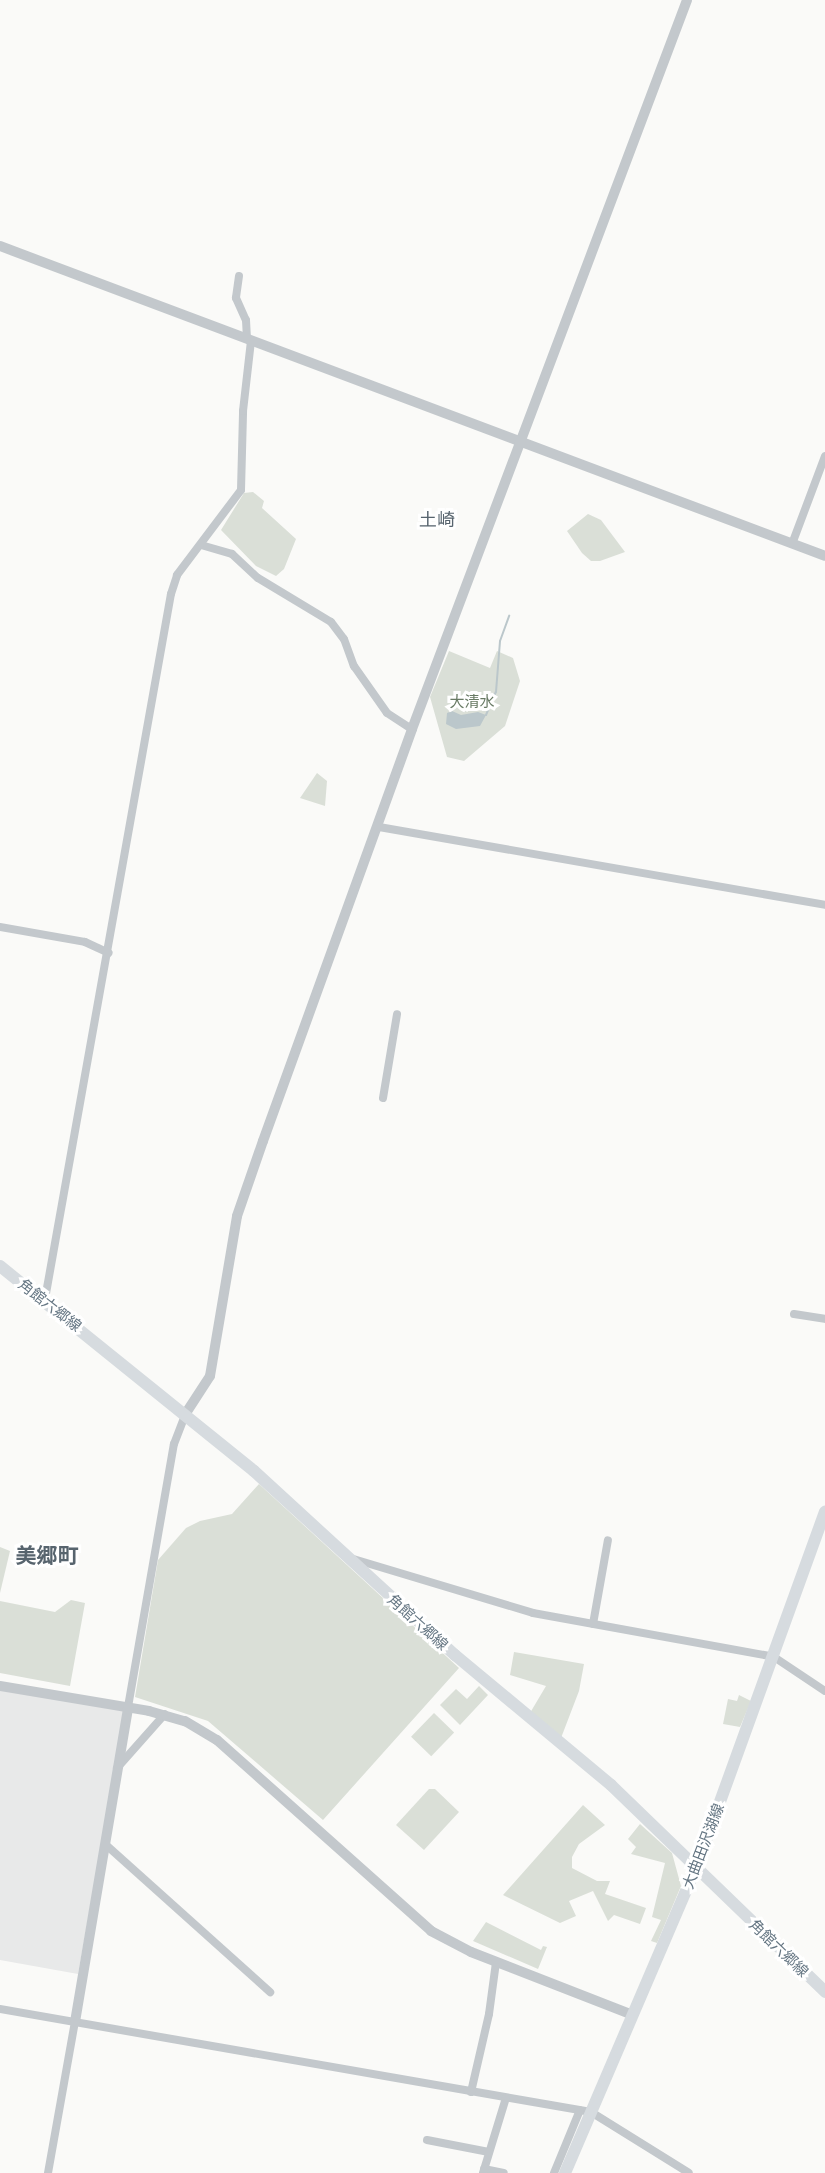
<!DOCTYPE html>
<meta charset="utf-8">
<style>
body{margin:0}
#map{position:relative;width:825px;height:2173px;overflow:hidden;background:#fafaf8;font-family:Lato,"Noto Sans JP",sans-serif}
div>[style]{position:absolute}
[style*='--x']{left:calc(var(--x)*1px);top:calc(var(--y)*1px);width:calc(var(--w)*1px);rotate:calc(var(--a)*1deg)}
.built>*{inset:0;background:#e8e9e9}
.green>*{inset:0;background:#dadfd7;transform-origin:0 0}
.water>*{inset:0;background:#bbc7cb}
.stream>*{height:2px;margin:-1px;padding:0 1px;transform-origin:1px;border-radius:1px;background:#bbc7cb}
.minor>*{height:8px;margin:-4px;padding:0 4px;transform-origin:4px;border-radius:4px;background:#c3c8cc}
.tertiary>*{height:10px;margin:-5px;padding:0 5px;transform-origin:5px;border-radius:5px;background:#c3c8cc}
.primary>*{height:12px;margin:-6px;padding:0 6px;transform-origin:6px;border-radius:6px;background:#d6dbdf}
span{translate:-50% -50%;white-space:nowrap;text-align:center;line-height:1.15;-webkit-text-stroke:6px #fff;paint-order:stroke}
.park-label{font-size:15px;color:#687a64}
.street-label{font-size:15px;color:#657683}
.quarter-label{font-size:18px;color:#57646e}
.district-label{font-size:21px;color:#57646e;font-weight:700}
</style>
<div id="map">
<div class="built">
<i style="clip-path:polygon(0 1689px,125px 1711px,78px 1974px,0 1960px)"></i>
</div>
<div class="green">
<i style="clip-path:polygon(253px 492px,264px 501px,262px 508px,296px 539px,284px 569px,276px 576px,256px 566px,221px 530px,244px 493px)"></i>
<i style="clip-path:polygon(588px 514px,601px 520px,625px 552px,600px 561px,591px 561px,582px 553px,567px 531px)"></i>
<i style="clip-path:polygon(449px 651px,490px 668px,497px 651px,513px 658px,520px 681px,505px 726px,464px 761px,447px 757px,430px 697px)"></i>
<i style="clip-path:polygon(317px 773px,327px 781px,325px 806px,300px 798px)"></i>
<i style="clip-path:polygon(259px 1484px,459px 1668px,323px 1820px,208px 1721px,135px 1697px,158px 1560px,186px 1528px,200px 1521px,232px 1514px)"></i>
<i style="clip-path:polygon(0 1547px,10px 1551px,0 1593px)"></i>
<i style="clip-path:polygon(71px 1600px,85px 1603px,70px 1686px,0 1673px,0 1601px,55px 1612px)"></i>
<i style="clip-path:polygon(514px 1652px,584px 1664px,579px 1691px,561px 1738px,530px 1713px,546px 1686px,510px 1675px)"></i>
<i style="clip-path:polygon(479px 1686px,488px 1695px,460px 1725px,440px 1705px,456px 1689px,467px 1699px)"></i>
<i style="clip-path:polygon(739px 1695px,751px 1701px,740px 1727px,723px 1724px,728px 1699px,737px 1701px)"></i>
<i style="left:434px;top:1713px;width:28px;height:33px;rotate:44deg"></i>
<i style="clip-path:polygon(429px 1789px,435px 1789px,459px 1812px,424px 1850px,396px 1825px)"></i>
<i style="clip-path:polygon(583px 1805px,605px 1825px,579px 1844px,572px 1857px,572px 1868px,597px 1881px,610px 1881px,605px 1894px,646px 1908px,640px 1924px,614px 1915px,608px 1921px,593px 1891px,569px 1901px,576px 1916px,560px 1923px,503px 1895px)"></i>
<i style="clip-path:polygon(640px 1824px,672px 1853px,681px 1886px,657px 1943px,651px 1941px,661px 1920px,652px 1917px,665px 1863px,631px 1854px,636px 1847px,628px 1839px)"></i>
<i style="clip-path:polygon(486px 1922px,541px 1950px,543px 1946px,547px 1947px,538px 1969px,473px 1941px)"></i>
</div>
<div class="water">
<i style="clip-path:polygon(452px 711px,461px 715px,478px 712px,486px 715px,480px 726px,456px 729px,446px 724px,447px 713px)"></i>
</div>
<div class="stream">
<i style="--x:486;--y:715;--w:25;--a:-67"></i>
<i style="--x:496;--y:692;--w:51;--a:-85.5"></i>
<i style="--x:500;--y:641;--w:27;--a:-70"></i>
</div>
<div class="minor">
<i style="--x:239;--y:276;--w:22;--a:98"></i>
<i style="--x:236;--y:298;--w:24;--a:66"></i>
<i style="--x:246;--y:320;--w:19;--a:87"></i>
<i style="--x:792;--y:544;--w:94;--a:-69.4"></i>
<i style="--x:201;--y:545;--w:32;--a:16"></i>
<i style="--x:232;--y:554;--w:35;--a:43"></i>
<i style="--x:258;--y:578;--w:85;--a:31.1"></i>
<i style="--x:331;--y:622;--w:21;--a:53"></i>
<i style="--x:344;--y:639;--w:29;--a:70"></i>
<i style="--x:354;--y:666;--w:57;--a:54.9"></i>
<i style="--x:387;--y:713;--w:30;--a:33"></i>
<i style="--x:379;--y:827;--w:453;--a:9.9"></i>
<i style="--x:0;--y:927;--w:86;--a:10"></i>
<i style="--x:85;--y:942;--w:26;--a:25"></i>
<i style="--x:383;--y:1098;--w:85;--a:-80.5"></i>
<i style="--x:45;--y:1299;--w:716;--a:-79.87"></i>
<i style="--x:171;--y:594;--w:20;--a:-72"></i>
<i style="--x:177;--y:575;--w:106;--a:-53"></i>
<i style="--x:241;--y:490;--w:79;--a:-88.5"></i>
<i style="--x:243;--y:411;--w:70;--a:-83.5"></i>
<i style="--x:794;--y:1314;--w:31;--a:9"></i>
<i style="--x:350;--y:1558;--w:191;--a:16.7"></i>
<i style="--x:533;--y:1613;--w:245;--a:10.3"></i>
<i style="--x:774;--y:1657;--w:61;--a:33.7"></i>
<i style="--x:593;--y:1624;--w:85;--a:-79.9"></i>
<i style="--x:128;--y:1707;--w:267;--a:-80.1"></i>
<i style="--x:174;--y:1444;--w:33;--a:-69"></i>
<i style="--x:117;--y:1768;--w:72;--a:-48.4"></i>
<i style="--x:105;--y:1844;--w:222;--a:41.9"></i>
<i style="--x:0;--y:2009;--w:600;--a:9.89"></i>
<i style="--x:591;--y:2112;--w:115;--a:31.9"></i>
<i style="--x:471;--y:2092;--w:80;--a:-77"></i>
<i style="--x:489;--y:2014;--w:52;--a:-82.3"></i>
<i style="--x:427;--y:2140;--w:63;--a:11"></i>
<i style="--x:484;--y:2169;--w:20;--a:11"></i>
<i style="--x:48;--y:2173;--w:153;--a:-79.9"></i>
<i style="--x:483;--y:2173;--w:78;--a:-73"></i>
<i style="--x:554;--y:2173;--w:68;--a:-67.6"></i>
</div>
<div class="tertiary">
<i style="--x:0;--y:246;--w:881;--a:20.59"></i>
<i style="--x:186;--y:1413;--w:44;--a:-57"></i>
<i style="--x:210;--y:1376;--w:162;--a:-80.4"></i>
<i style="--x:237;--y:1216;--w:79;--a:-70.9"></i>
<i style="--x:263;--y:1141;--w:438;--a:-70.1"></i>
<i style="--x:412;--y:729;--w:779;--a:-69.33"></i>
<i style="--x:0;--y:1686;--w:151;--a:9.5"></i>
<i style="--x:149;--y:1711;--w:37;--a:16"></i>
<i style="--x:185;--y:1721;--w:37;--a:31"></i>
<i style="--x:217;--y:1740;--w:287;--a:41.7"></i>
<i style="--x:431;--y:1931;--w:45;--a:27.7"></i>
<i style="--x:471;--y:1952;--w:174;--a:21.3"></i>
<i style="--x:75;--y:2022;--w:319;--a:-80.4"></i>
</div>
<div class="primary">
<i style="--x:0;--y:1266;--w:326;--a:38.9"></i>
<i style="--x:254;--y:1471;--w:273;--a:42.5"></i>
<i style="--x:455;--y:1655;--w:203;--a:39.8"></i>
<i style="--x:611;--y:1785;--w:298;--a:44"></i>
<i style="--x:565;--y:2173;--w:332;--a:-66.8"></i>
<i style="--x:696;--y:1868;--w:379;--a:-70.1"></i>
</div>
<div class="park-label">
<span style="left:472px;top:702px">大清水</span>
</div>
<div class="street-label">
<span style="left:50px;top:1305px;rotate:38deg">角館六郷線</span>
<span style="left:418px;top:1622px;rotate:42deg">角館六郷線</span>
<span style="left:703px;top:1846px;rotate:-69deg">大曲田沢湖線</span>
<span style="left:779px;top:1948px;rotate:44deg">角館六郷線</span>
</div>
<div class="quarter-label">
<span style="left:437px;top:519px">土崎</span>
</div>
<div class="district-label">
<span style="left:47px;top:1555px">美郷町</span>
</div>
</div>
